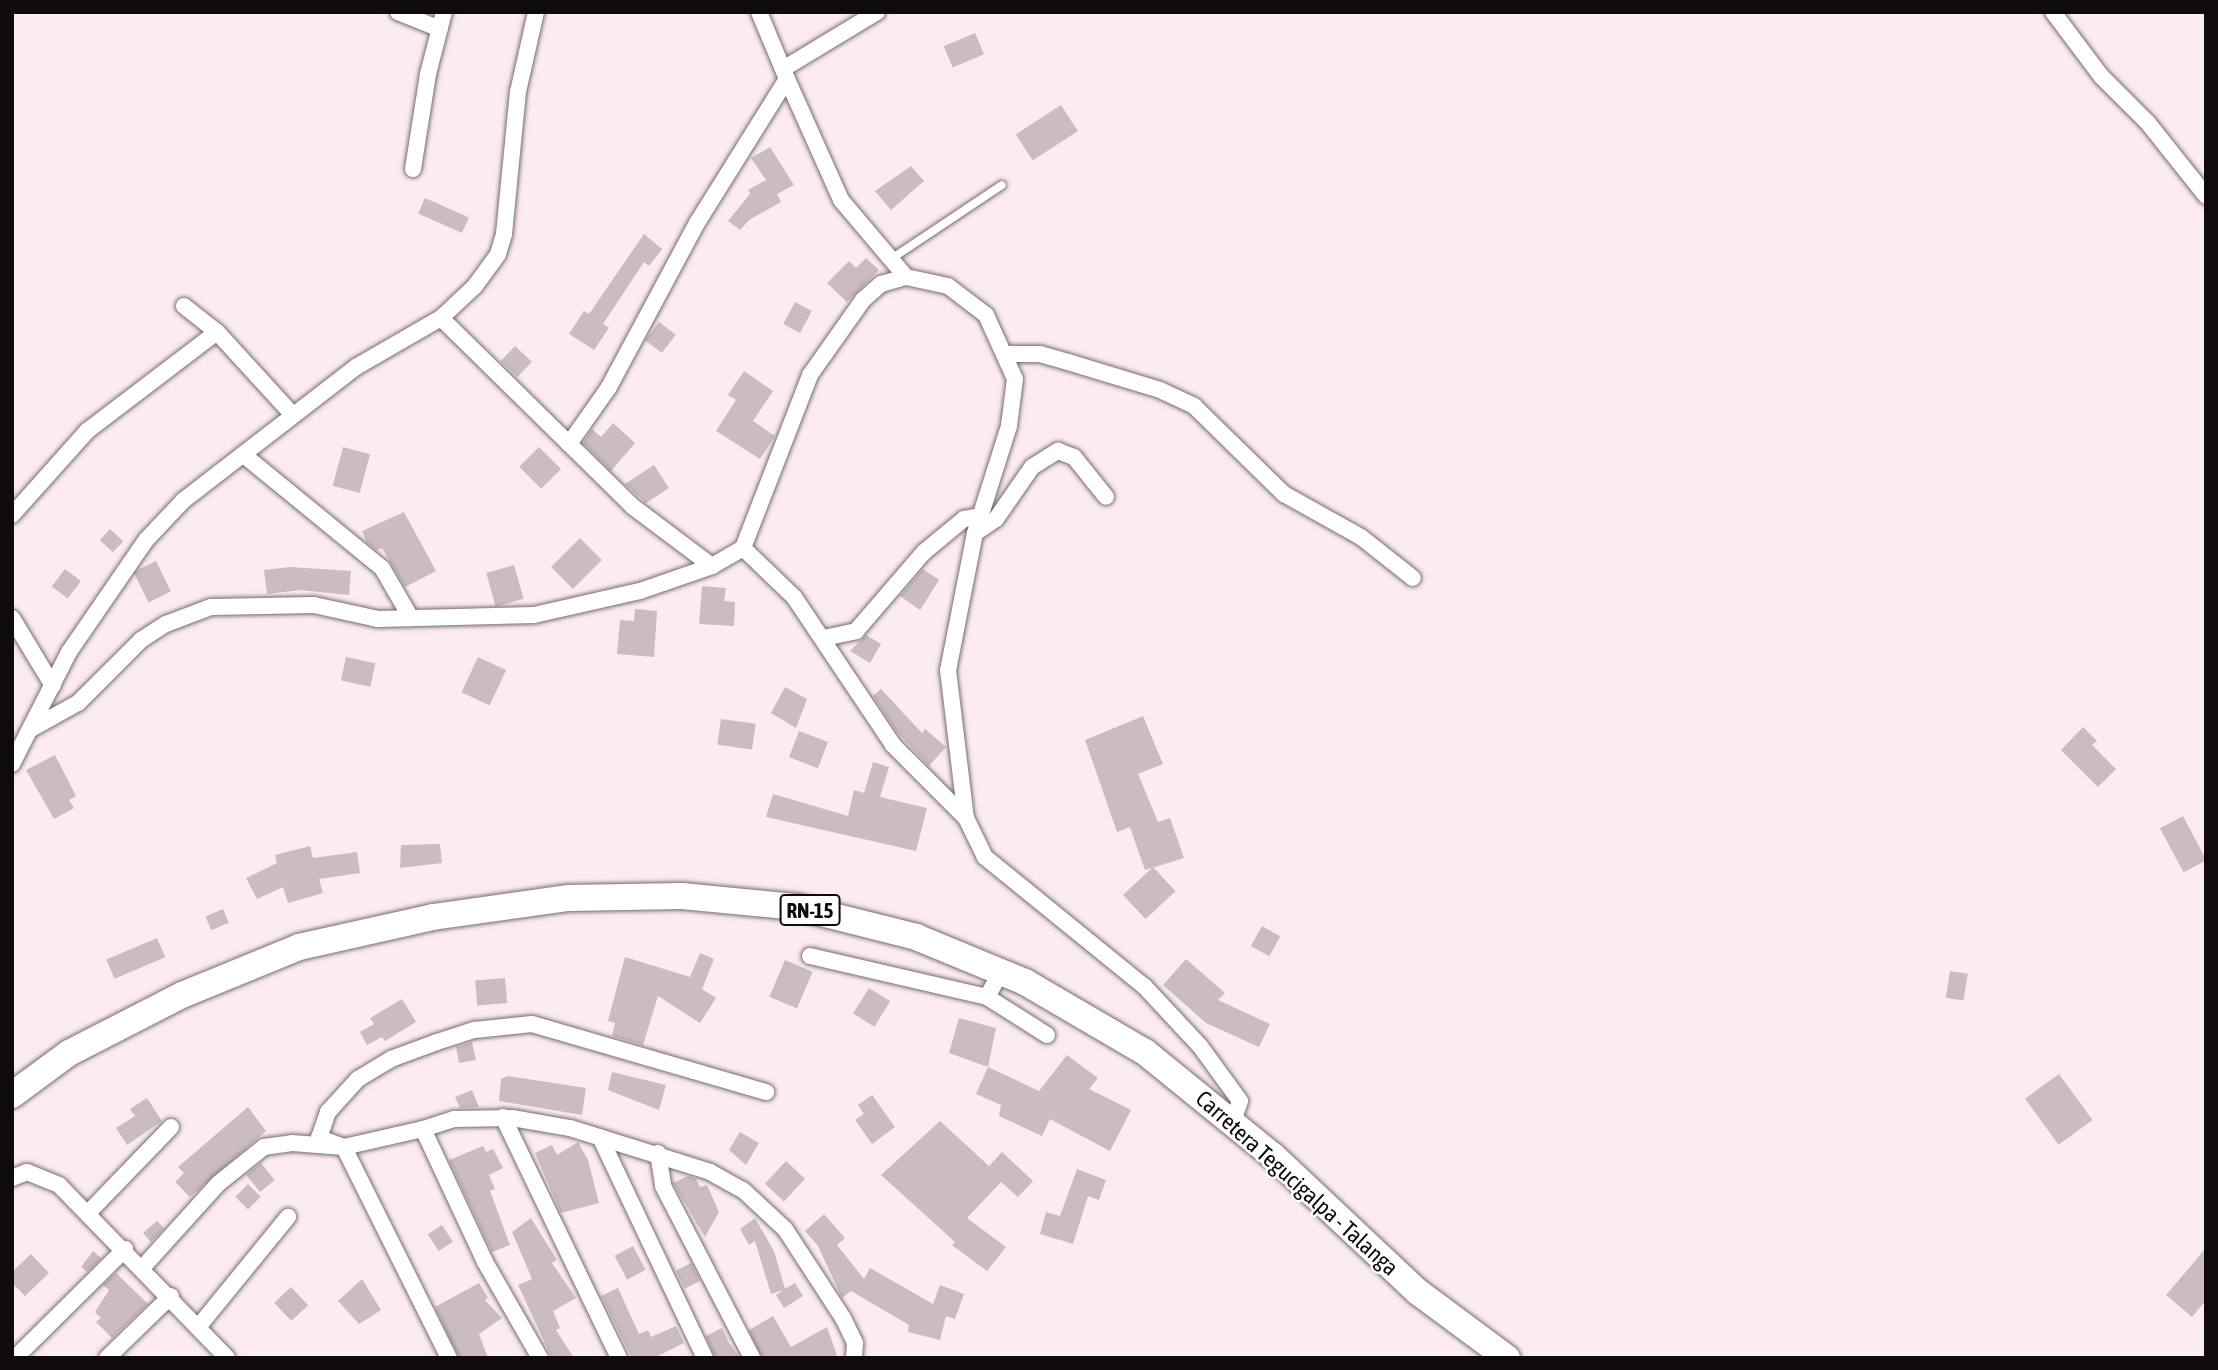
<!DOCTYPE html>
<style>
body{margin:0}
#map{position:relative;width:2218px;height:1370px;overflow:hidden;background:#fcecf2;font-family:"Asap Condensed",sans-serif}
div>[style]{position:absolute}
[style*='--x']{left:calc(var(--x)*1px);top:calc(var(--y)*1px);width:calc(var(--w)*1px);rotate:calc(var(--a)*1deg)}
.building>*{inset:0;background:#cbbcc1;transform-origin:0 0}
.roads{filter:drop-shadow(0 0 2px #786b70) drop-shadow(0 0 2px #786b70)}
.service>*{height:8px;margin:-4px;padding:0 4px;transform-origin:4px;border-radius:4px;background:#fff}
.minor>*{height:16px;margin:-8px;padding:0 8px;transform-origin:8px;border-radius:8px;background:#fff}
.primary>*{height:26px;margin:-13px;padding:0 13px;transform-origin:13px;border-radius:13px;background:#fff}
span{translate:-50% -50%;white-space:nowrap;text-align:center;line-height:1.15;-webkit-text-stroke:5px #fff;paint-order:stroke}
.shield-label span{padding:2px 5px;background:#fff;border:2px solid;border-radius:5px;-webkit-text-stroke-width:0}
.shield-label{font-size:21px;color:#0f0a0b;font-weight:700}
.street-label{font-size:23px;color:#0f0a0b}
.frame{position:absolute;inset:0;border:14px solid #0f0a0b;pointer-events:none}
</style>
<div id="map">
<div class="building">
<i style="left:975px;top:33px;width:23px;height:34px;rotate:67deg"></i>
<i style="left:1061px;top:105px;width:31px;height:54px;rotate:57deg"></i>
<i style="clip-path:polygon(770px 147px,794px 185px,777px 194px,781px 202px,749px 220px,740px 230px,728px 221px,750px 194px,748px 190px,766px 180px,751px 158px)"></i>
<i style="clip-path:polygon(911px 166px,924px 181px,891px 210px,875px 191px)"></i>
<i style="left:425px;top:198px;width:48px;height:17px;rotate:24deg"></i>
<i style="clip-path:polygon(644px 234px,662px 249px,649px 266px,644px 262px,603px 324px,609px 328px,594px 350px,569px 334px,584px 311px,589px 314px)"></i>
<i style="clip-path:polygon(866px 258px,879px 270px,847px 302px,827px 283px,849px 261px,856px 268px)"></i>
<i style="left:795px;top:302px;width:19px;height:25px;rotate:28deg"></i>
<i style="left:659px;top:322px;width:21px;height:23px;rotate:37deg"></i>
<i style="left:515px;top:346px;width:23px;height:21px;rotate:43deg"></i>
<i style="clip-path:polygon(744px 371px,773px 391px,753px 421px,775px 436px,760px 459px,716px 431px,736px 400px,728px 395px)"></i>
<i style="clip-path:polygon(613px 423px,635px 443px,611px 471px,583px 443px,592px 429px,601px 437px)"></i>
<i style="left:343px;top:447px;width:28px;height:40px;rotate:15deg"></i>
<i style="left:539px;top:447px;width:31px;height:28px;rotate:45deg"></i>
<i style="clip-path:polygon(654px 465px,669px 488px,646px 503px,625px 484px)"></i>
<i style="clip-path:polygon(404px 512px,436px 571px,405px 587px,382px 548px,377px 550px,367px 543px,362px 531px)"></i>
<i style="left:110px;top:529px;width:18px;height:15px;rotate:43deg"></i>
<i style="left:580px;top:538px;width:31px;height:41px;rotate:45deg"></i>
<i style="left:156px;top:561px;width:34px;height:25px;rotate:64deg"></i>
<i style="left:514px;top:565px;width:35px;height:29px;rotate:74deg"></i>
<i style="clip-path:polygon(290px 567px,351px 571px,349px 595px,300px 590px,267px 594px,264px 570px)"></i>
<i style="left:65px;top:569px;width:20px;height:22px;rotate:37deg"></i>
<i style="clip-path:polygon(923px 569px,939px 580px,920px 610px,900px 596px)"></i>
<i style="clip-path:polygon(702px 586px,726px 588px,724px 601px,735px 602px,734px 626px,699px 624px)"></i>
<i style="clip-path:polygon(635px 609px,657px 611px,654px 657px,617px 654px,620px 620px,634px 621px)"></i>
<i style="clip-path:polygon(866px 635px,881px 644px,870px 663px,850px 651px)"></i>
<i style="left:346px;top:657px;width:30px;height:24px;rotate:12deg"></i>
<i style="left:478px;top:657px;width:31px;height:39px;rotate:25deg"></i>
<i style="clip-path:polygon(785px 687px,807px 699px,796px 728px,771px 713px)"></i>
<i style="clip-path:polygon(881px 689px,922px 733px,925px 729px,946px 747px,929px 766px,896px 731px,873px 696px)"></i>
<i style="clip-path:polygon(1143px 716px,1163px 764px,1138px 774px,1158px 822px,1170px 818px,1184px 858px,1145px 870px,1130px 827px,1117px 832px,1085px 740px)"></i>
<i style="left:721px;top:719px;width:35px;height:26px;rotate:8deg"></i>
<i style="clip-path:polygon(2083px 727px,2097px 741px,2092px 745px,2116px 769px,2098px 787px,2061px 750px)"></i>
<i style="left:799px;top:731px;width:31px;height:28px;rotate:21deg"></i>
<i style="clip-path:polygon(55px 755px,76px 796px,69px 800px,74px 808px,54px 819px,26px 770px)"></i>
<i style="clip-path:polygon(873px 762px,889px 767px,880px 797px,927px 808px,916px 851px,766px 817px,773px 794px,848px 816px,854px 790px,864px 793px)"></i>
<i style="left:2183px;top:816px;width:50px;height:26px;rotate:62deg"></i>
<i style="clip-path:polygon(440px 844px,442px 863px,400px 868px,401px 845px)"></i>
<i style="clip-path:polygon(310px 846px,313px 858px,357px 852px,360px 873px,319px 879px,323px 893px,288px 903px,283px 887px,257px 899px,246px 878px,277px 863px,275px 855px)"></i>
<i style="left:1153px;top:867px;width:33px;height:41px;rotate:47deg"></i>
<i style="left:223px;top:909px;width:15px;height:19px;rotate:67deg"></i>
<i style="left:1262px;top:926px;width:21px;height:23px;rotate:29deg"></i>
<i style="left:157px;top:938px;width:21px;height:55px;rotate:67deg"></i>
<i style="clip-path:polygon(700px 953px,714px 959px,702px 989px,716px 998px,700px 1023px,658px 996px,643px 1045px,612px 1036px,615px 1023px,608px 1021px,625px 957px,690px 977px)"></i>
<i style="clip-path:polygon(1186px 959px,1225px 993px,1218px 1000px,1270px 1024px,1259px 1047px,1206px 1023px,1163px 985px)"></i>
<i style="left:785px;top:960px;width:30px;height:40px;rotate:23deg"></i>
<i style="left:1950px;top:971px;width:18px;height:27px;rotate:9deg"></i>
<i style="left:505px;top:978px;width:25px;height:30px;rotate:85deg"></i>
<i style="left:869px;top:988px;width:25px;height:30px;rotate:32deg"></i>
<i style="clip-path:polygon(402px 999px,416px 1022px,385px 1041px,382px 1037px,367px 1045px,360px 1032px,374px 1024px,370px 1018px)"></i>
<i style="clip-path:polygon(959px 1018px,996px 1028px,988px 1067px,949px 1053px)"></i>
<i style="clip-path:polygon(472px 1042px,476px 1060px,459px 1063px,456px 1047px)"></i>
<i style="clip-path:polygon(1067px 1055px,1098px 1078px,1089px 1089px,1131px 1110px,1110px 1151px,1050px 1119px,1042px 1136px,999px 1116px,1001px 1105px,976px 1094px,988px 1067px,1039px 1091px)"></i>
<i style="clip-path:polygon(612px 1072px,666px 1085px,659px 1110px,608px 1090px)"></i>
<i style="left:2059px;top:1074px;width:57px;height:42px;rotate:54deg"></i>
<i style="clip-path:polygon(508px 1076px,586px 1088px,582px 1115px,499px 1101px,501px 1079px)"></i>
<i style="clip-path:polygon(472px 1090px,479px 1107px,460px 1108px,455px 1097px)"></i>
<i style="clip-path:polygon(872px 1095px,895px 1127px,872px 1144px,855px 1120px,864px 1114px,858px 1105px)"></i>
<i style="clip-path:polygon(147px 1098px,162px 1121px,127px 1145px,116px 1128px,135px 1116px,130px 1109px)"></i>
<i style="clip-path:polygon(248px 1107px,266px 1131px,190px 1197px,175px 1182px,184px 1173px,178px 1167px)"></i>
<i style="clip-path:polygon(940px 1121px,989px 1166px,1002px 1152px,1033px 1181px,1018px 1197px,1001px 1182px,967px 1218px,1006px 1247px,987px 1271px,952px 1245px,955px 1242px,881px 1175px)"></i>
<i style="clip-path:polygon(740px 1132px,759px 1143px,746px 1165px,729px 1150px)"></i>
<i style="clip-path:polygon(578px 1142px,588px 1160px,599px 1203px,561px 1213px,535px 1153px,552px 1145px,557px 1155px)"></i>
<i style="clip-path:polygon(483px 1146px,486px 1152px,493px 1149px,503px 1168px,489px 1175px,495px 1189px,490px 1191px,510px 1245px,492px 1252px,449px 1160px)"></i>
<i style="left:786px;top:1161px;width:26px;height:31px;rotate:43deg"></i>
<i style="left:261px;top:1163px;width:22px;height:19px;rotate:51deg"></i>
<i style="clip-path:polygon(1077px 1169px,1106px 1180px,1099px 1200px,1088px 1196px,1073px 1244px,1040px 1234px,1046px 1212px,1060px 1216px)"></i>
<i style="clip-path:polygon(688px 1176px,696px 1179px,700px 1187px,707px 1185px,719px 1212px,705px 1237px,673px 1183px)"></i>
<i style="left:248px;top:1184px;width:18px;height:18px;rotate:45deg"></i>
<i style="clip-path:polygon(824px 1214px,845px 1238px,837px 1245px,864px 1279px,870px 1268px,933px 1304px,940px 1285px,964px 1294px,955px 1319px,946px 1316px,940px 1340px,908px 1332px,909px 1325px,851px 1291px,842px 1298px,818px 1246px,805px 1231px)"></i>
<i style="clip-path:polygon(531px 1218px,557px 1260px,552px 1263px,576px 1298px,553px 1311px,560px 1328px,556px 1330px,574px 1358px,552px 1358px,518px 1285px,532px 1279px,512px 1232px)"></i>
<i style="clip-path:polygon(755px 1218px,774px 1251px,785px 1289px,795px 1283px,803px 1296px,784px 1308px,776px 1295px,783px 1290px,771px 1294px,755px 1241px,749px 1245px,740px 1229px)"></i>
<i style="clip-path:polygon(157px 1221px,164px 1228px,151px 1242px,143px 1233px)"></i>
<i style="left:442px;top:1225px;width:20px;height:17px;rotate:57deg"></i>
<i style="left:633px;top:1246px;width:27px;height:21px;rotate:62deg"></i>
<i style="clip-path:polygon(2206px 1248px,2206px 1300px,2192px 1317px,2166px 1295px)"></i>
<i style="clip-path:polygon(93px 1251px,101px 1258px,87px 1272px,81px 1267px)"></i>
<i style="clip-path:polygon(31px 1254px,49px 1273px,25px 1296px,12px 1283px,12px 1272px)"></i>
<i style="left:691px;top:1263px;width:20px;height:17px;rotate:63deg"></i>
<i style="clip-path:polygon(116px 1273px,148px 1304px,112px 1338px,96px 1322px,101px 1318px,95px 1312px,109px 1290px,103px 1285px)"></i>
<i style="clip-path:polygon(362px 1279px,381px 1310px,359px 1324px,338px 1301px)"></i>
<i style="clip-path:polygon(479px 1283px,488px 1298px,485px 1300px,502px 1318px,479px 1334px,488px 1358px,459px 1358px,435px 1307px)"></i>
<i style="left:291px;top:1287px;width:25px;height:23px;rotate:47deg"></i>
<i style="clip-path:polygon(618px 1288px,639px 1334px,648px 1330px,651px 1337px,676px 1326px,684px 1343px,654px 1358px,632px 1358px,601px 1296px)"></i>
<i style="clip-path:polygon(773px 1316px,791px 1347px,827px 1327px,838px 1358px,762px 1358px,749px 1330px)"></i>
<i style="clip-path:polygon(722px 1328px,729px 1343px,740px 1358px,715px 1358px,706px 1336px)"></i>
</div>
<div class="roads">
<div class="service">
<i style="--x:891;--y:259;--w:133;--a:-33.7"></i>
</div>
<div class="minor">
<i style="--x:398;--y:12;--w:45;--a:22"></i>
<i style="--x:2053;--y:12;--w:80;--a:53.1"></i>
<i style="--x:2101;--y:76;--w:66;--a:45"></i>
<i style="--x:2148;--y:123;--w:93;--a:51.5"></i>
<i style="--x:783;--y:69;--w:110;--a:-31.2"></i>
<i style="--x:787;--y:79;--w:133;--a:65.9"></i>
<i style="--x:841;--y:200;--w:101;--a:49.8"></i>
<i style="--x:413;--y:169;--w:96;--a:-81"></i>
<i style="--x:428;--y:74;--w:64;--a:-75.5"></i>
<i style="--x:184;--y:306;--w:42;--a:38.2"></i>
<i style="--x:217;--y:332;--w:111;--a:47.6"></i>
<i style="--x:441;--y:318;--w:268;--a:44.5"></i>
<i style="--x:632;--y:506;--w:100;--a:36.9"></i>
<i style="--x:1007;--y:354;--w:33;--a:0"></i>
<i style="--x:1040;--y:354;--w:29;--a:16"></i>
<i style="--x:1068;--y:362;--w:96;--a:16.9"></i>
<i style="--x:1160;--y:390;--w:38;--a:25"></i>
<i style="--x:1194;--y:406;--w:126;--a:44.4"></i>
<i style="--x:1284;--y:494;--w:88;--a:29.2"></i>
<i style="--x:1361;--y:537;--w:66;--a:38.3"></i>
<i style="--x:569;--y:444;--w:70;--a:-54.9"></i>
<i style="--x:609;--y:387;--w:186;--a:-61.8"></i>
<i style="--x:697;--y:223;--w:170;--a:-58"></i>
<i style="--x:787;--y:79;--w:73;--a:-112.7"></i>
<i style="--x:245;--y:456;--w:177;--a:39.3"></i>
<i style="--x:382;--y:568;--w:58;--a:59.9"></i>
<i style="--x:12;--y:515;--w:113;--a:-48.2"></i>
<i style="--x:87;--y:431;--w:163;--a:-37.3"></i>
<i style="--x:975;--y:533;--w:25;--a:-34"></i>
<i style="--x:996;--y:519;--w:63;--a:-55.3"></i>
<i style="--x:1032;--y:467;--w:31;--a:-32"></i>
<i style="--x:1058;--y:451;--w:17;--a:21"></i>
<i style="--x:1074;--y:457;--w:51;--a:51.3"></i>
<i style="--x:743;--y:548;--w:71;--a:43.9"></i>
<i style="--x:794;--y:597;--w:178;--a:56.2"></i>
<i style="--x:893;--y:745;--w:103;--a:45"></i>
<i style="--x:12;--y:618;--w:79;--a:58.9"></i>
<i style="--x:824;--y:638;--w:33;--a:-12"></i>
<i style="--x:856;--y:631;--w:104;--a:-49.3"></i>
<i style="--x:924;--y:552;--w:52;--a:-39.5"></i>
<i style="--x:964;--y:519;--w:17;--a:-10"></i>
<i style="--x:31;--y:729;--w:54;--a:-29"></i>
<i style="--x:78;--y:703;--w:89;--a:-45"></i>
<i style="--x:141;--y:640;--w:30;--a:-33"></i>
<i style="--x:166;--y:624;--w:48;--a:-20.7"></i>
<i style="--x:211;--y:607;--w:103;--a:-1.1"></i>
<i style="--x:314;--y:605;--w:66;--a:12.3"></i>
<i style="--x:378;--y:619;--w:156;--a:-1.5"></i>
<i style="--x:534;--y:615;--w:109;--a:-12.8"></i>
<i style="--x:640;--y:591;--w:76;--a:-19.1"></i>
<i style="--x:712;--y:566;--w:36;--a:-30"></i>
<i style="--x:743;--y:548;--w:186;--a:-68.8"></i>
<i style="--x:810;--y:375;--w:92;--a:-54.8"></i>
<i style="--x:863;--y:300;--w:24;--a:-42"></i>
<i style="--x:881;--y:284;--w:26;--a:-16"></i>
<i style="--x:906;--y:277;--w:43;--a:12.1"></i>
<i style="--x:948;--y:286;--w:48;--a:37.3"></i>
<i style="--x:986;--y:315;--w:70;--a:65.6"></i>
<i style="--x:1015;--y:379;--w:47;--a:97.3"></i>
<i style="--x:1009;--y:426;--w:112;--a:107.6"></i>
<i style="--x:975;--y:533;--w:140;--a:101.1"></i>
<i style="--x:948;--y:670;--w:149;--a:83.1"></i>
<i style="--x:966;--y:818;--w:43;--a:64"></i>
<i style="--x:985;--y:857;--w:205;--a:39.1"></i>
<i style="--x:1144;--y:986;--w:82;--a:47"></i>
<i style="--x:1200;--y:1046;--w:68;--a:54"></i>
<i style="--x:1240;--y:1101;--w:21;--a:109"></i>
<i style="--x:12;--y:764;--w:126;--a:-63"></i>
<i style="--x:69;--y:652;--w:136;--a:-55.5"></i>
<i style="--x:146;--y:540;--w:55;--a:-46.5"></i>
<i style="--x:184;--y:500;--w:217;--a:-37.7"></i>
<i style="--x:356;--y:367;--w:98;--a:-30"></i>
<i style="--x:441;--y:318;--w:47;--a:-43.3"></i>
<i style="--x:475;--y:286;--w:39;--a:-54"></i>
<i style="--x:498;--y:254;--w:21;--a:-73"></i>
<i style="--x:504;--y:234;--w:143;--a:-84.4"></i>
<i style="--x:518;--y:92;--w:82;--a:-77.3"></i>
<i style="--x:810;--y:956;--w:182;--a:13"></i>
<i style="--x:987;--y:997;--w:29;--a:-61"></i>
<i style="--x:987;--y:997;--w:71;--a:32.3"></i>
<i style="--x:503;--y:1117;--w:267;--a:64.3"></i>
<i style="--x:423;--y:1129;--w:33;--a:-18"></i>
<i style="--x:454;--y:1119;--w:58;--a:-1"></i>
<i style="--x:512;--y:1118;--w:59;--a:9.8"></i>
<i style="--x:570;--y:1128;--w:147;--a:17.4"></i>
<i style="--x:710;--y:1172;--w:38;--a:29"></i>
<i style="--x:743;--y:1190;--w:57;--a:42.9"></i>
<i style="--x:785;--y:1229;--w:106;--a:56.9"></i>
<i style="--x:843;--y:1318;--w:28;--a:64"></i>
<i style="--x:855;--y:1343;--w:15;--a:94"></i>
<i style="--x:600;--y:1137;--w:245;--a:64.6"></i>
<i style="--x:658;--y:1153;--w:33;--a:81"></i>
<i style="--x:663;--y:1186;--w:194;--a:62.6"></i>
<i style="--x:12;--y:1178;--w:16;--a:-22"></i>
<i style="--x:27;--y:1172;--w:35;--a:22"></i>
<i style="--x:59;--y:1185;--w:241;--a:45.8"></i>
<i style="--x:89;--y:1212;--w:118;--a:-46"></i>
<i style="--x:143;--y:1267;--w:113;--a:-47.9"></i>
<i style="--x:219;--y:1183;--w:58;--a:-38.7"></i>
<i style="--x:264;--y:1147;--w:28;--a:-8"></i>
<i style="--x:292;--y:1143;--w:52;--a:4.4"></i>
<i style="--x:344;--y:1147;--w:81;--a:-12.8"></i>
<i style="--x:423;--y:1129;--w:147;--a:65"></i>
<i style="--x:485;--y:1262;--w:111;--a:60.2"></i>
<i style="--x:199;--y:1326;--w:141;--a:-50.8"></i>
<i style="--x:15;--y:1358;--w:155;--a:-44.7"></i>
<i style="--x:107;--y:1358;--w:89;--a:-44.1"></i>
<i style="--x:449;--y:1358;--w:236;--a:-116.5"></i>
<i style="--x:344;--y:1147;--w:27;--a:-160"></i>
<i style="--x:319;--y:1138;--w:28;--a:-71"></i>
<i style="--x:328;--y:1112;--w:45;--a:-47.7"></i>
<i style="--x:358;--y:1079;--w:39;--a:-31"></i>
<i style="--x:391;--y:1059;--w:49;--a:-20.3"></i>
<i style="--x:437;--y:1042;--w:40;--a:-18"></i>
<i style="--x:475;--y:1030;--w:57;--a:-6"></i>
<i style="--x:532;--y:1024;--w:244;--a:16.2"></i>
</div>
<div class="primary">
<i style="--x:12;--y:1095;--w:71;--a:-36.4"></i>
<i style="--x:69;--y:1053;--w:127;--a:-27.2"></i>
<i style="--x:182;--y:995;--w:126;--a:-22.3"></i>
<i style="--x:299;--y:947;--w:137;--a:-12.6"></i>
<i style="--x:433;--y:917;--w:137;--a:-8"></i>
<i style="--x:569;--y:898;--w:113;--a:-1"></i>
<i style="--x:682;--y:896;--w:116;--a:5.5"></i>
<i style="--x:797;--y:907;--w:123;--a:14.1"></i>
<i style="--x:916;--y:937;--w:118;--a:22.4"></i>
<i style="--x:1025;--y:982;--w:139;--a:30.3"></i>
<i style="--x:1145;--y:1052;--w:165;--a:39.1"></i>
<i style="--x:1273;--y:1156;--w:199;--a:43.2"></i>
<i style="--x:1418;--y:1292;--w:111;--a:36.6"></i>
</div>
</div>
<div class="shield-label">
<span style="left:810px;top:910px">RN-15</span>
</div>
<div class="street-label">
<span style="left:1297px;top:1183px;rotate:42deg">Carretera Tegucigalpa - Talanga</span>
</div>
<div class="frame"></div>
</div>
